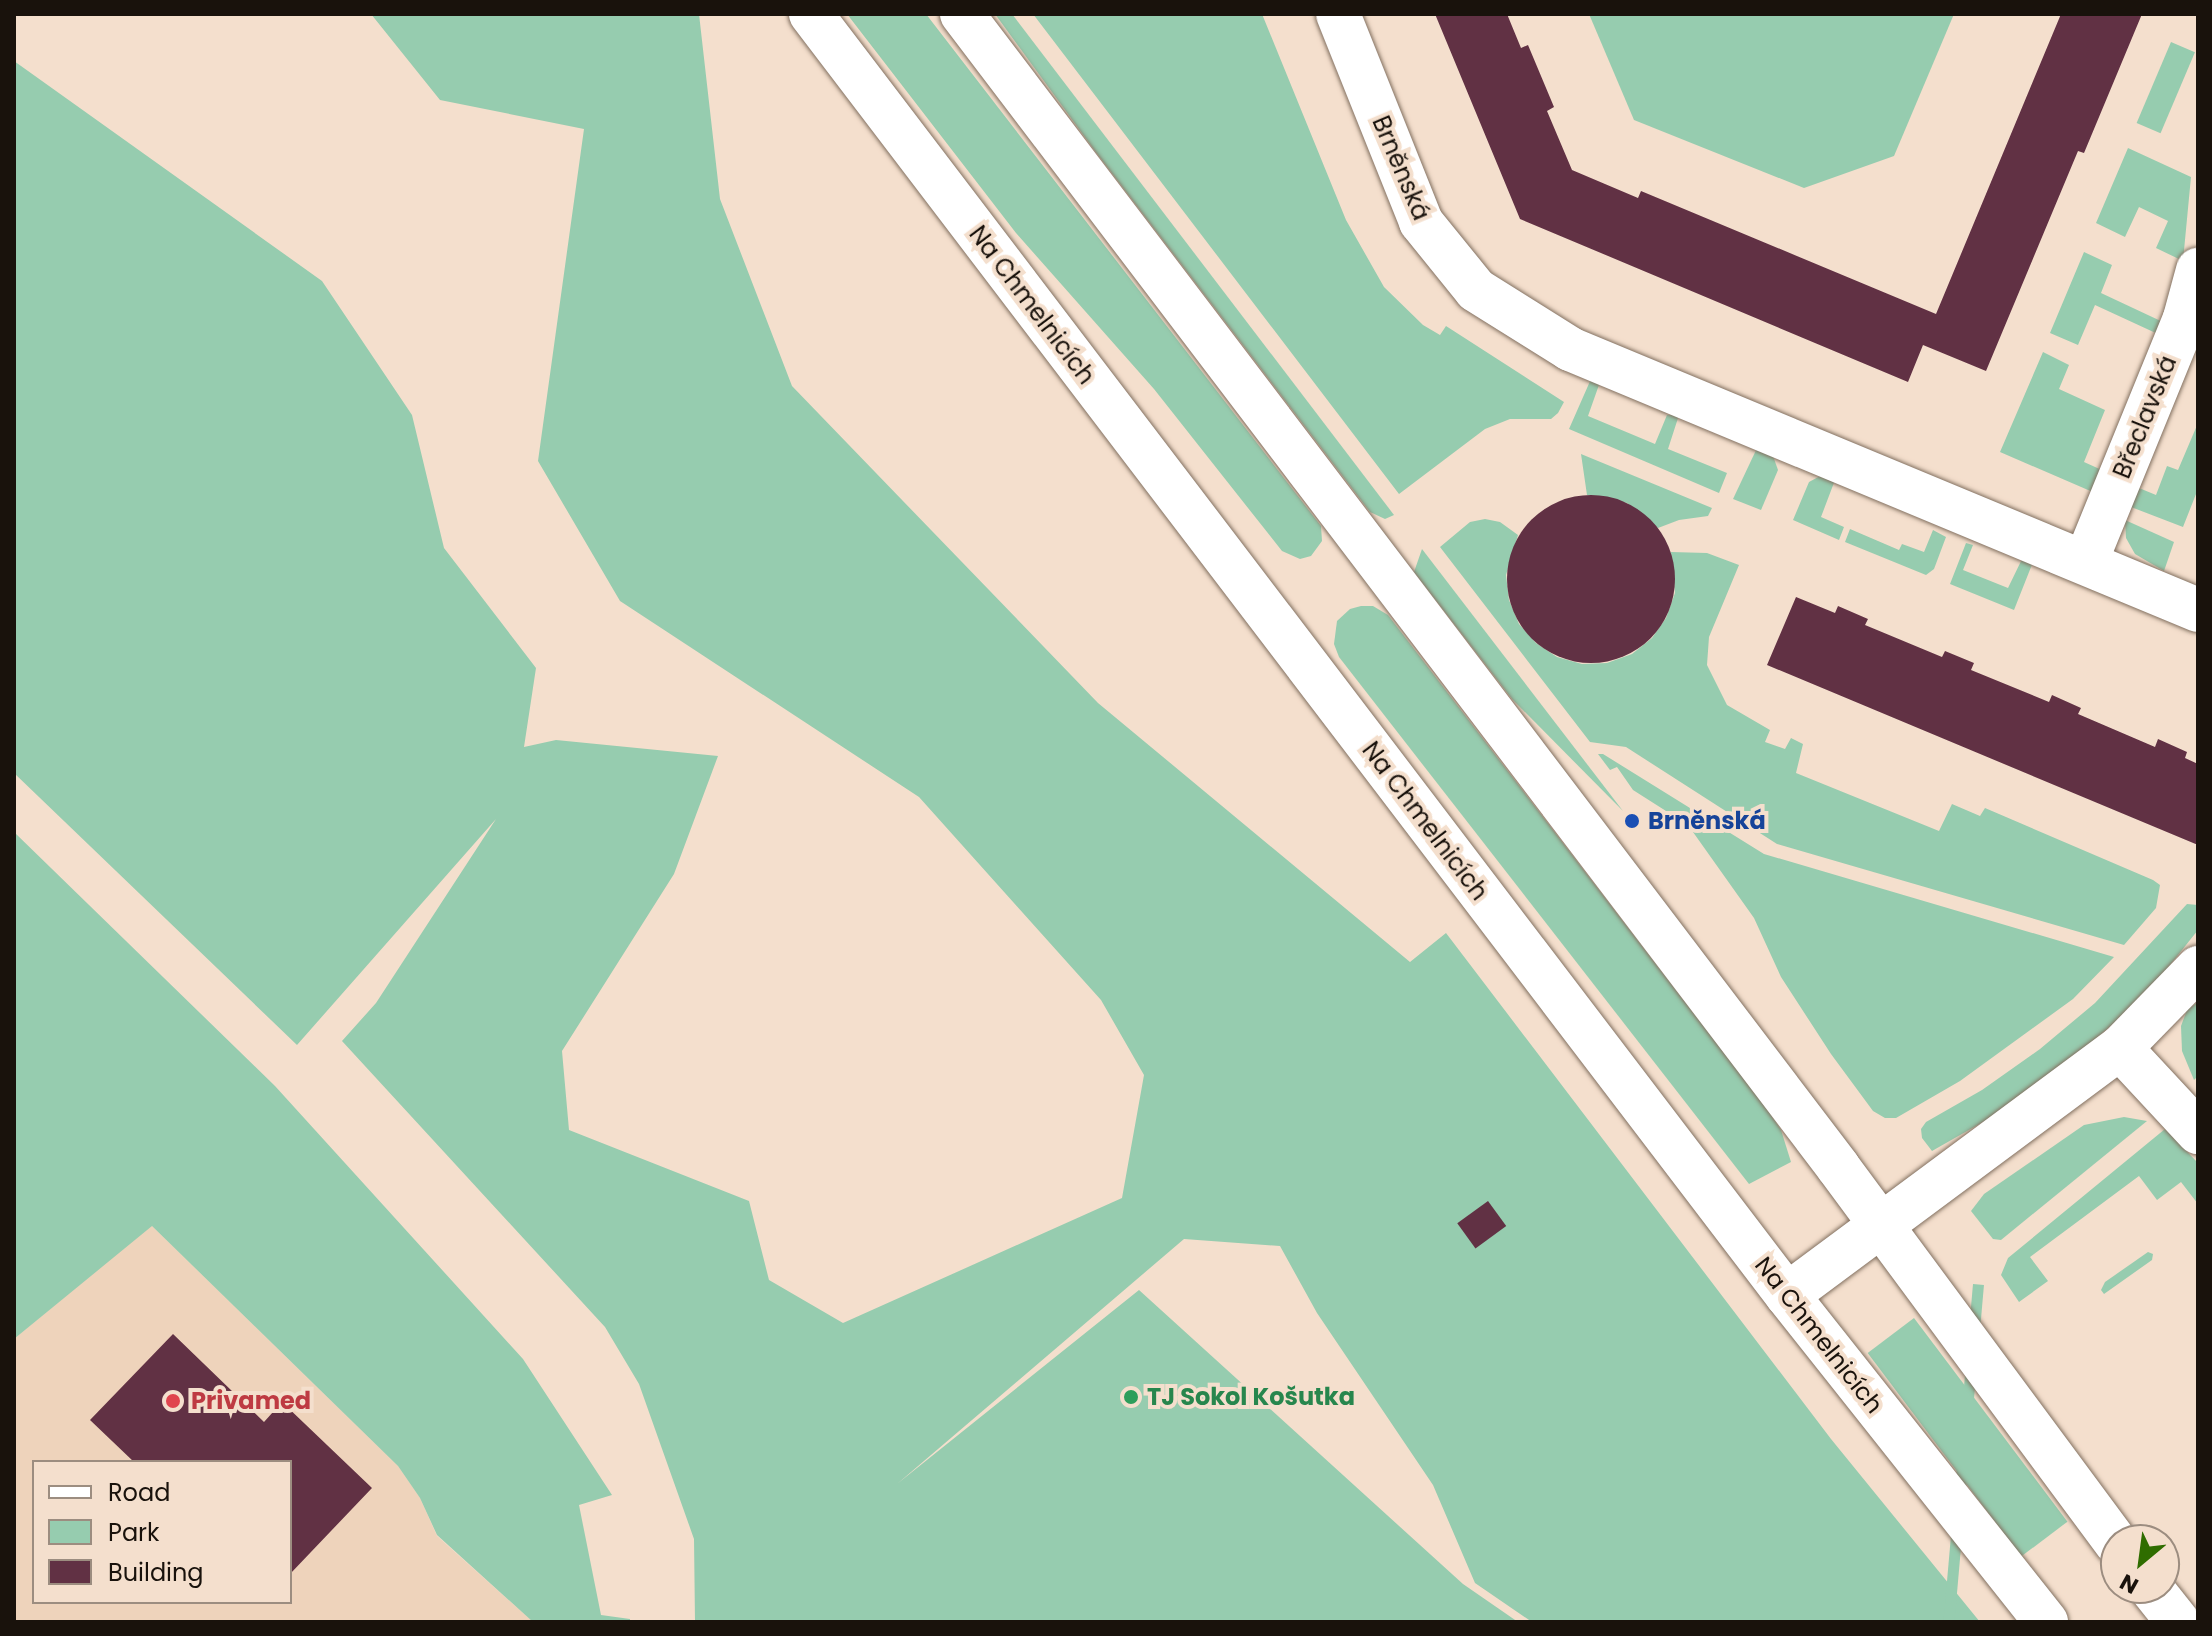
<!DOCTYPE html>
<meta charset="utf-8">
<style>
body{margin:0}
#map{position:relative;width:2212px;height:1636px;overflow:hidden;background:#f4dfcd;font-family:Poppins,sans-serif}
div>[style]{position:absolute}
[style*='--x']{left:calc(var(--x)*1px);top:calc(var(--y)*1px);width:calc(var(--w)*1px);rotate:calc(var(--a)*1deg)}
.built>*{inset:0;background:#eed3bb}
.green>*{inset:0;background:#96ccaf;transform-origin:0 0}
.building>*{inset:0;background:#613144;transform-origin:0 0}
.round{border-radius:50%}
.roads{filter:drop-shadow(0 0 2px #827060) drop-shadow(0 0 2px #827060)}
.street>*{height:44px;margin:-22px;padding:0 22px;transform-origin:22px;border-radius:22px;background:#fff}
.secondary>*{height:44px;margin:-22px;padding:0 22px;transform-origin:22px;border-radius:22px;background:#fff}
.dots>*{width:22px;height:22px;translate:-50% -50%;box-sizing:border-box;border:4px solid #f4dfcd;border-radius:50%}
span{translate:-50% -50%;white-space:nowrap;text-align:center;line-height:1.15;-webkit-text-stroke:8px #f4dfcd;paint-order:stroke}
.street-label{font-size:24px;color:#19120c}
.transit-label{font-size:24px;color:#164399;font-weight:700}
.left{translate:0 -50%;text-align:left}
.leisure-label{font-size:24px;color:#27864d;font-weight:700}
.health-label{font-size:24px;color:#be3a42;font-weight:700}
.frame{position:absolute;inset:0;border:16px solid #19120c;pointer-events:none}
.legend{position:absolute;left:32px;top:1460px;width:260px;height:144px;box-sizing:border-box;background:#f4dfcd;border:2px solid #9c8d80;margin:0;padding:10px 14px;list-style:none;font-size:24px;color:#19120c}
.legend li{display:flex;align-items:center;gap:16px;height:40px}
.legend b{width:40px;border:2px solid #9c8d80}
.north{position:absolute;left:2100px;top:1524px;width:80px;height:80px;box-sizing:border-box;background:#f4dfcd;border:2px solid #9c8d80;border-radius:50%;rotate:209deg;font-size:22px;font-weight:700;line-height:32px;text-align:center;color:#19120c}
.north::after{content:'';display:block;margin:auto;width:28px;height:36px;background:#2f6d00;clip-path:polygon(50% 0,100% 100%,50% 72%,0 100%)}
</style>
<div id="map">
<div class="built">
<i style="clip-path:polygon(evenodd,151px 1225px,398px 1466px,420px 1498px,437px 1536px,533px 1622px,14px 1622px,14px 1339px,151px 1225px,34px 1462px,290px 1462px,290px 1602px,34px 1602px,34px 1462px)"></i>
</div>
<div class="green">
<i style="clip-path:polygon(371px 14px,699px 14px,720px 199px,792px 386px,1098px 703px,1410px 962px,1446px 933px,1831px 1439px,1980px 1622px,1532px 1622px,1475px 1583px,1433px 1485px,1317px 1313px,1280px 1246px,1184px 1239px,897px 1484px,1139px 1290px,1463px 1584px,1518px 1622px,695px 1622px,694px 1539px,639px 1384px,605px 1327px,342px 1041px,376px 1003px,496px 819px,297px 1045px,14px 773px,14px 61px,322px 281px,412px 415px,444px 548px,536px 668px,524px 747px,556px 740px,718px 756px,674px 874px,562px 1051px,569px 1130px,749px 1201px,769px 1280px,843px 1323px,1122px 1198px,1144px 1075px,1101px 1000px,919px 797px,620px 601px,538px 461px,584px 129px,440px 100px)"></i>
<i style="clip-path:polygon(847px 14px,926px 14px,1321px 526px,1322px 541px,1311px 556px,1300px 559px,1282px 551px,1154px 389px,1016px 233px)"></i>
<i style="clip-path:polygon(995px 14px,1012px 14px,1394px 515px,1385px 519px,1370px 512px,1095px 151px)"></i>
<i style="clip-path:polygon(1033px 14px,1262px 14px,1346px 220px,1384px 287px,1423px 325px,1440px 335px,1446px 326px,1564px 402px,1558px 413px,1551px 419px,1510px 419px,1485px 429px,1399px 494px)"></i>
<i style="clip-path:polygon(1589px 14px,1954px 14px,1894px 156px,1804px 188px,1634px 120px)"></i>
<i style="left:2171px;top:42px;width:26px;height:88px;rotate:23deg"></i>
<i style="clip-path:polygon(2128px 148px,2191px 177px,2183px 261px,2156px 248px,2168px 221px,2139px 207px,2125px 237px,2096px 223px)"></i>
<i style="clip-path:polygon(2084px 252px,2112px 265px,2101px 293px,2165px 323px,2160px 335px,2095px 305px,2078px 345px,2050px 333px)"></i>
<i style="clip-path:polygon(2043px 352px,2069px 365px,2059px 389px,2105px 410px,2084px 462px,2104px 471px,2095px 493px,2000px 452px)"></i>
<i style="clip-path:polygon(1591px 379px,1600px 382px,1588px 416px,1655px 444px,1667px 415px,1679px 415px,1668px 449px,1727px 473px,1719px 493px,1569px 429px)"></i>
<i style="clip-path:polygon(2198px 423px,2198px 489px,2183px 527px,2131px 507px,2139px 488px,2156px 495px,2167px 466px,2178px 470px)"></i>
<i style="clip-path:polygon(1758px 446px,1772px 453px,1778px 470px,1761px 510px,1733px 499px)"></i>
<i style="clip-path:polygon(1581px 454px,1712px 508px,1708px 516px,1679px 520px,1658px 528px,1627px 503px,1587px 495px)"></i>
<i style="clip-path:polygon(1822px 475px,1835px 480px,1821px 517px,1844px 527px,1839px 540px,1793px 520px,1809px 482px)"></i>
<i style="clip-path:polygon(1485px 519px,1500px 522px,1518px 535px,1506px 575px,1509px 600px,1519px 624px,1536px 643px,1557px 657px,1582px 664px,1607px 663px,1632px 654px,1652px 638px,1666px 618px,1675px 593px,1671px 552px,1707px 553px,1739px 565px,1709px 637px,1707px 665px,1727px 705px,1770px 730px,1765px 742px,1785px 749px,1791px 738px,1803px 744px,1796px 773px,1939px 831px,1952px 804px,1980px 816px,1985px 808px,2153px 880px,2160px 885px,2156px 908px,2124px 945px,1777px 844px,1626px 747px,1590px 742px,1440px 547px,1470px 522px)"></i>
<i style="clip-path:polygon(2125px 520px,2174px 542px,2164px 571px,2135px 554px,2126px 538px)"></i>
<i style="clip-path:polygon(1850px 529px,1899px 550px,1902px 544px,1924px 552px,1933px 530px,1946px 537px,1934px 569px,1926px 575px,1845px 542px)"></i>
<i style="clip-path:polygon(1966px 543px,1973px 545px,1963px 570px,2008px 588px,2023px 557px,2033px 562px,2014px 610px,1950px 584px)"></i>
<i style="clip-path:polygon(1422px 549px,1623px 811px,1512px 699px,1414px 572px)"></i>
<i style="clip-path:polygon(1361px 606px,1373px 606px,1388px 615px,1767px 1109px,1781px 1130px,1791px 1162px,1749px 1184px,1339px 657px,1334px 644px,1337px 621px,1350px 609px)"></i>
<i style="clip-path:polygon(1598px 754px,1603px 754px,1764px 854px,2114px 957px,2073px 999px,1960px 1081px,1896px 1118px,1885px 1118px,1873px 1111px,1831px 1054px,1781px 977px,1754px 918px,1688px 825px,1633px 790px,1617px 767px,1610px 770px)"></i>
<i style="clip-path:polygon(14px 832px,275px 1086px,523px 1359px,612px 1495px,579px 1505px,601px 1615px,630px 1619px,630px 1622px,533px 1622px,437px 1535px,420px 1498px,398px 1466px,152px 1226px,14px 1339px)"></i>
<i style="clip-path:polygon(2187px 904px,2198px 905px,2198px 930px,2166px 970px,2114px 1023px,2058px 1071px,1997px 1114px,1932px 1151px,1922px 1138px,1921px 1129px,1926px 1122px,1982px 1090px,2040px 1049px,2095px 1003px)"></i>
<i style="clip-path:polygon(2198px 1002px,2198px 1076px,2194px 1080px,2182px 1051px,2181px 1026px,2187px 1010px)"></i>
<i style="clip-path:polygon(2124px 1117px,2147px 1121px,2001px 1240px,1993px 1239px,1971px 1211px,1984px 1194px,2084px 1125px)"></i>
<i style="clip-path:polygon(2165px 1129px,2198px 1163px,2198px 1204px,2181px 1182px,2157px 1200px,2139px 1176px,2030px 1257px,2048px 1281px,2019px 1302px,2001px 1275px,2008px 1258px)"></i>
<i style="clip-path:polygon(2148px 1252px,2153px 1254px,2152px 1260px,2104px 1294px,2101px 1290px,2105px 1282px)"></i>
<i style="left:1973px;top:1284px;width:11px;height:372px;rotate:5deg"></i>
<i style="left:1914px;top:1318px;width:255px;height:58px;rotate:53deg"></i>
</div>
<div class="building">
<i style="clip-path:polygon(1435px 14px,1507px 14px,1521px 48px,1528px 45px,1554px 107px,1547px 111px,1572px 170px,1638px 198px,1641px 191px,1936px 314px,2061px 14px,2142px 14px,2084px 153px,2078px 151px,1986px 371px,1923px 345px,1908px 382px,1520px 219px)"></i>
<i class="round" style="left:1507px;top:495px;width:168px;height:168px"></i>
<i style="clip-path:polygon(1796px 597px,1835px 613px,1838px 606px,1868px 619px,1865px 625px,1942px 657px,1945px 651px,1974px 663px,1971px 670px,2049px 702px,2052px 695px,2081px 708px,2078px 714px,2155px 747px,2158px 739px,2187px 752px,2185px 758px,2198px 764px,2198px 845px,1767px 665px)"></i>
<i style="left:1488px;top:1201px;width:31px;height:38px;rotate:54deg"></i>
<i style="clip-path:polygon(173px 1334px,264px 1422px,282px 1402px,372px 1488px,290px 1574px,290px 1462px,134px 1462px,90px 1420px)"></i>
</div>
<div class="roads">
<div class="street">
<i style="--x:1338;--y:14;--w:224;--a:68.2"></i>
<i style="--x:1421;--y:222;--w:87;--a:51"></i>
<i style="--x:1476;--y:290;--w:111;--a:32.1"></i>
<i style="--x:1570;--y:349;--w:680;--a:22.57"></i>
<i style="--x:2086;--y:561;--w:262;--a:-67.8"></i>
<i style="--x:2185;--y:318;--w:50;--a:-74.8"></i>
<i style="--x:2120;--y:1048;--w:115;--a:47.1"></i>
<i style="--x:1787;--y:1295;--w:415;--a:-36.6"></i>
<i style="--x:2120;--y:1048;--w:112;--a:-45.7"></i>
</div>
<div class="secondary">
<i style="--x:811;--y:14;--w:1610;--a:52.7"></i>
<i style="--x:1787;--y:1295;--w:417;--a:51.6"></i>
<i style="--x:962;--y:14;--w:1448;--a:52.77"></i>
<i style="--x:1838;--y:1167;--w:468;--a:53.5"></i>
<i style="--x:2151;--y:1588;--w:43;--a:51.5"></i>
</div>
</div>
<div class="dots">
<i style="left:1632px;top:821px;background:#1a4fb4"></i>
<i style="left:1131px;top:1397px;background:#2e9e5b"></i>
<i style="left:173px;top:1401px;background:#e0444e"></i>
</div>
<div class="street-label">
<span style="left:1401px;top:168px;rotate:67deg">Brněnská</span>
<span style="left:1032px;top:305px;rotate:53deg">Na Chmelnicích</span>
<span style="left:2145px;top:417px;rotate:-68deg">Břeclavská</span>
<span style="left:1425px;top:821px;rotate:53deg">Na Chmelnicích</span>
<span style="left:1819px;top:1335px;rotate:52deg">Na Chmelnicích</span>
</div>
<div class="transit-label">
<span class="left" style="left:1648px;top:821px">Brněnská</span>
</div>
<div class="leisure-label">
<span class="left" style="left:1147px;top:1397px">TJ Sokol Košutka</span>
</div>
<div class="health-label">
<span class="left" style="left:191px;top:1401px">Privamed</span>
</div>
<div class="frame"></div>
<ul class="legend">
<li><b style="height:10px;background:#fff"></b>Road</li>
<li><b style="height:22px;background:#96ccaf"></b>Park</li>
<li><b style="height:22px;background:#613144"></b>Building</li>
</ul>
<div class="north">N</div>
</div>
